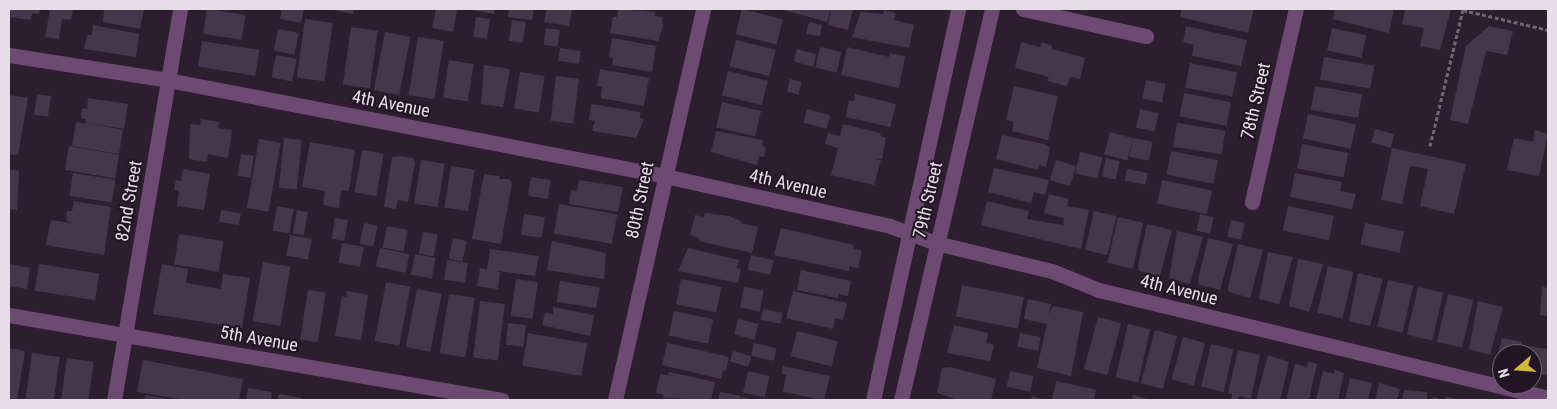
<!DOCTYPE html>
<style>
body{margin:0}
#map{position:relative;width:1557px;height:409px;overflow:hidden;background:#2d1e2f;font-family:"Roboto Condensed",sans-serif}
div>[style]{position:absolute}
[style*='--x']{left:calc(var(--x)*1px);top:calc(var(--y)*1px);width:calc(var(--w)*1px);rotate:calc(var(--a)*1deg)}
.building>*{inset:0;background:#463649;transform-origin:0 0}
.path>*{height:3px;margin-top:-1.5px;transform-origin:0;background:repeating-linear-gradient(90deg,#726574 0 4px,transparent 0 6.5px)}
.minor>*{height:15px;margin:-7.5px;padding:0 7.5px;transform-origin:7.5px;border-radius:7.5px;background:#6d4a72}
span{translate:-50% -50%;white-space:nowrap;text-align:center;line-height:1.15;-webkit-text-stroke:4px #231425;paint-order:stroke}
.street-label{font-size:18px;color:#e7dde9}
.frame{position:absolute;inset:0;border:10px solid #e7dde9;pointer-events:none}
.north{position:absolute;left:1492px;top:344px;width:50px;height:50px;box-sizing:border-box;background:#231425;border:1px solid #716473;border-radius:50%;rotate:252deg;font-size:14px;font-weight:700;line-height:20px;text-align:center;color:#e7dde9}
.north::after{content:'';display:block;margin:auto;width:18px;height:22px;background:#d0b837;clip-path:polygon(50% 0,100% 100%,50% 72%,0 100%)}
</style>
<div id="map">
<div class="building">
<i style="clip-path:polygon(9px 9px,40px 9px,39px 14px,32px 13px,31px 20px,9px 17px)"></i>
<i style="clip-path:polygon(50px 9px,73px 9px,71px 20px,62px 19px,59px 39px,45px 37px)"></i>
<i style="clip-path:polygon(104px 9px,144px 9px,140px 29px,103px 22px)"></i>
<i style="left:207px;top:9px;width:39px;height:25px;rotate:9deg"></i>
<i style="clip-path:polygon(282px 9px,304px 9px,301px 23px,280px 19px)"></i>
<i style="clip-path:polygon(330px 9px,354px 9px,353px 14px)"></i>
<i style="clip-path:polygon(436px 9px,457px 10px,453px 32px,432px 28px)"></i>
<i style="clip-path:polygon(467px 9px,495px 9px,494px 14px)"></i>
<i style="clip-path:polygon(509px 9px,534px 9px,532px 20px,508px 17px)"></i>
<i style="clip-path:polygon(547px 9px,572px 9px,569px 26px,544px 22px)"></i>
<i style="clip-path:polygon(618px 9px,656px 12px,655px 16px,662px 17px,663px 27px,658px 41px,610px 33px,613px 17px,617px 17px)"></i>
<i style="left:742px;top:9px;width:42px;height:26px;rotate:14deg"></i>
<i style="clip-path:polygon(780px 9px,831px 9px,827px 22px)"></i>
<i style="clip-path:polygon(831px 9px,853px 9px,848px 30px,828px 25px)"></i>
<i style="clip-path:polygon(1182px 9px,1254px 9px,1248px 33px,1180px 17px)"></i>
<i style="clip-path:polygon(1335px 9px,1394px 9px,1389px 33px,1333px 19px)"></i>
<i style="clip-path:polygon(1405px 9px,1451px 9px,1440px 50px,1420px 46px,1424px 28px,1402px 24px)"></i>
<i style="clip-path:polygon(884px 10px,896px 13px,894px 20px,914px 25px,909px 48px,852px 37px,861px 12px,883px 14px)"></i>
<i style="left:476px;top:17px;width:14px;height:20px;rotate:8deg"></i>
<i style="left:305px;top:19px;width:28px;height:59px;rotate:8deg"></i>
<i style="left:512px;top:20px;width:14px;height:21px;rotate:8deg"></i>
<i style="clip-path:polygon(809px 22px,822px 25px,820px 36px,806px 34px)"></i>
<i style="clip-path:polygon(93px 25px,139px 34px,136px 57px,84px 49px,87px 35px,92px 35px)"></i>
<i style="clip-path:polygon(1186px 26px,1247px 40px,1241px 66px,1192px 56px,1194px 45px,1183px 42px)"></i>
<i style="clip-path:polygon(1489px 26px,1513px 31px,1507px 55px,1486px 51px,1468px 124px,1450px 120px,1466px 46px)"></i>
<i style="left:351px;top:27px;width:27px;height:58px;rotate:8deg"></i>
<i style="left:546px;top:28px;width:14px;height:17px;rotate:8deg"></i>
<i style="left:1332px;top:28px;width:35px;height:23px;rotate:12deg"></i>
<i style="left:278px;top:29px;width:21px;height:22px;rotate:11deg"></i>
<i style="left:385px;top:32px;width:26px;height:59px;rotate:11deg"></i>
<i style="left:418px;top:37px;width:26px;height:59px;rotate:9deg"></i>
<i style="clip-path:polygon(612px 38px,656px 46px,652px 72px,612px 65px,613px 58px,609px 57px)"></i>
<i style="left:736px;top:40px;width:41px;height:27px;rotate:14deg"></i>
<i style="left:202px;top:41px;width:58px;height:26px;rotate:9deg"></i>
<i style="clip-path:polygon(1021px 42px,1040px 47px,1042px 42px,1052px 46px,1052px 49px,1085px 58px,1080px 79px,1070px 77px,1067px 86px,1047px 81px,1049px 77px,1015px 68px)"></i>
<i style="left:820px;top:47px;width:22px;height:21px;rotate:13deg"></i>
<i style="clip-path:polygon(847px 47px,889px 57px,890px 53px,905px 56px,899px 88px,841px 75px)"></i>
<i style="left:560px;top:48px;width:21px;height:13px;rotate:8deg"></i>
<i style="left:797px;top:49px;width:20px;height:13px;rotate:15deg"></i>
<i style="left:276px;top:55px;width:21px;height:23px;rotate:11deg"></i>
<i style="left:1324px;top:57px;width:51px;height:23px;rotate:10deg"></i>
<i style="left:449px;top:60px;width:25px;height:38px;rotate:9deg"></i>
<i style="left:1190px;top:63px;width:48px;height:25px;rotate:11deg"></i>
<i style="clip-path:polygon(484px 65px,510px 69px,503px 107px,481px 104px)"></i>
<i style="clip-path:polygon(600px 69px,649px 78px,644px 106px,601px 98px,602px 87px,597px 86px)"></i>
<i style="left:728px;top:71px;width:41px;height:25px;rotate:14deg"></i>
<i style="left:520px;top:72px;width:25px;height:37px;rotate:9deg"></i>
<i style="left:556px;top:76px;width:23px;height:45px;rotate:7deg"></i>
<i style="left:790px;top:79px;width:12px;height:13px;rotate:14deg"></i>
<i style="left:1146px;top:80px;width:20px;height:19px;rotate:11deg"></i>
<i style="clip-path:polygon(1014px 86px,1058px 96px,1048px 140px,1012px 131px,1014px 122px,1006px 120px)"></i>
<i style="left:1315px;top:86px;width:48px;height:24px;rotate:10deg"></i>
<i style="left:1184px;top:93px;width:48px;height:24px;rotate:11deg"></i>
<i style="left:37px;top:94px;width:14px;height:21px;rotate:8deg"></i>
<i style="clip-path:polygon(855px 94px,896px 104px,890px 127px,846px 117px,849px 100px,854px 101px)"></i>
<i style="clip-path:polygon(9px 95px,28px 98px,18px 155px,9px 154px)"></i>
<i style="clip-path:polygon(88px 98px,128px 104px,124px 129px,87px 123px,123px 130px,119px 154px,72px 146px,76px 122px,85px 124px,86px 119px,81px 118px,82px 108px,87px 109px)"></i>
<i style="left:722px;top:102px;width:40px;height:26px;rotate:13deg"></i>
<i style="clip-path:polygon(591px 104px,640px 112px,640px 118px,644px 119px,636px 138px,592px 131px,595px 121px,589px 120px)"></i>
<i style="left:807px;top:109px;width:24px;height:14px;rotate:15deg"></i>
<i style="left:1140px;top:109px;width:19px;height:19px;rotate:12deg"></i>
<i style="left:1308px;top:114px;width:49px;height:25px;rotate:12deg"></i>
<i style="clip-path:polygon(201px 119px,219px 122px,218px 128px,232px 130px,228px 158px,208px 154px,207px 162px,189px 159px,190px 124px,200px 125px)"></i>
<i style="left:1177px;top:123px;width:49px;height:24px;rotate:9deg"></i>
<i style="clip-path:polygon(843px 124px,881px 133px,880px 136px,886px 138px,882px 159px,875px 159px,881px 160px,874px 185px,831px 175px,838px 148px,825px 144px,828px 133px,840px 136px)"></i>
<i style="left:1375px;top:129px;width:20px;height:14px;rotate:15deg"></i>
<i style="clip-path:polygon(1535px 130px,1548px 134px,1539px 176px,1507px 170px,1514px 138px,1533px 142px)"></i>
<i style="clip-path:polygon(716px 131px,763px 140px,762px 146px,766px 148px,764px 157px,759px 156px,757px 165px,711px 152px)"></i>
<i style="left:1110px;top:132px;width:24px;height:23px;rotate:15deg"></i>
<i style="clip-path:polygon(1002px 135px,1044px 144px,1050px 148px,1046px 167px,1040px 165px,1038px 170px,996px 159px)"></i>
<i style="left:284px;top:138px;width:18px;height:50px;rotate:6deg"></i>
<i style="left:1133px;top:138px;width:20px;height:19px;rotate:11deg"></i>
<i style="left:259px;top:139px;width:22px;height:70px;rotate:10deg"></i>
<i style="clip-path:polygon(310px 142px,355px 150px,349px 191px,341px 190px,339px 208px,323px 205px,325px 191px,302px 187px)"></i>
<i style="left:1302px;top:144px;width:47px;height:25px;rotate:11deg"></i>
<i style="left:69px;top:146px;width:51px;height:24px;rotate:10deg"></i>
<i style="clip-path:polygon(1392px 148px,1466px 164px,1454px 214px,1420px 206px,1428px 169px,1410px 166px,1402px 204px,1381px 200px)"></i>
<i style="left:362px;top:150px;width:22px;height:43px;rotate:10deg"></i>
<i style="left:1171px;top:151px;width:48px;height:24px;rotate:11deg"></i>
<i style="left:1080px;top:152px;width:23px;height:22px;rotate:13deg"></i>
<i style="left:241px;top:154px;width:13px;height:22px;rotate:9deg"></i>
<i style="clip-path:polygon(398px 156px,413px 158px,415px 163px,408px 202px,398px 200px,396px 209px,384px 207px,392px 157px)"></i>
<i style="left:1106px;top:158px;width:14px;height:19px;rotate:12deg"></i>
<i style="left:421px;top:160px;width:24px;height:44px;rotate:9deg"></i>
<i style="left:1056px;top:160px;width:21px;height:21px;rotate:17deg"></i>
<i style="left:451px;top:166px;width:24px;height:42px;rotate:9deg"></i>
<i style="clip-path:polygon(994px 168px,1049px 180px,1045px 195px,1034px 192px,1031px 203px,988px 192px)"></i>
<i style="clip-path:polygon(9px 169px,19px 171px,17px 210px,9px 209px)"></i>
<i style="clip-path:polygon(183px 169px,210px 174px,204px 210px,177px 206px,179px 191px,174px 190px,176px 180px,181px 181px)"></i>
<i style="left:1127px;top:169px;width:21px;height:12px;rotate:11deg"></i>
<i style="left:73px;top:173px;width:43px;height:23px;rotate:9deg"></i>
<i style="clip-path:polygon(1295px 173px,1342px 182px,1340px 191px,1356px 194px,1352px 209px,1290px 197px)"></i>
<i style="clip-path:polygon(484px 174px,500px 176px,499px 179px,509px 179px,512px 183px,501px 244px,472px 239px)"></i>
<i style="left:531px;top:177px;width:20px;height:19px;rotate:9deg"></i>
<i style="clip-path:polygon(579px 180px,623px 187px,618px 212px,569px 204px,571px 190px,577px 191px)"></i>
<i style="left:1162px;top:180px;width:51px;height:24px;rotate:12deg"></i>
<i style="clip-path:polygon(1049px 194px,1069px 199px,1067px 206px,1089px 210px,1081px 249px,981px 225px,987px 201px,1029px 211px,1027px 219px,1063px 225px,1064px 218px,1044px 213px)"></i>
<i style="clip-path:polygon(74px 201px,111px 207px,104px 255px,46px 245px,51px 220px,71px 223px,66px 220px,67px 211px,72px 211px)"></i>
<i style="left:559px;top:204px;width:59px;height:30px;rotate:10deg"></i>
<i style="left:277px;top:206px;width:17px;height:25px;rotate:10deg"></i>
<i style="left:1288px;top:206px;width:47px;height:25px;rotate:12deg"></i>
<i style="left:221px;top:210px;width:20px;height:12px;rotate:9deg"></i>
<i style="left:297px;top:210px;width:11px;height:24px;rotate:10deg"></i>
<i style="left:1094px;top:211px;width:23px;height:40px;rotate:13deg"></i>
<i style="clip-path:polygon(705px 213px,729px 216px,741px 221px,740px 223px,758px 227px,752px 253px,699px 241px,699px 238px,690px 235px,695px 215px,704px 217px)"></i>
<i style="left:524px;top:214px;width:21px;height:21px;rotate:8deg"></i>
<i style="left:1200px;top:214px;width:14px;height:17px;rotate:12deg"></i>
<i style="left:1118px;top:217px;width:26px;height:47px;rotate:13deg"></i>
<i style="left:335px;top:218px;width:13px;height:21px;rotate:9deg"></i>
<i style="left:1231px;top:220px;width:14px;height:17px;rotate:12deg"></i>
<i style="left:364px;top:223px;width:14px;height:21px;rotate:12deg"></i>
<i style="left:1365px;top:223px;width:40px;height:22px;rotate:12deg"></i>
<i style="clip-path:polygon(1147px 224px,1172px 230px,1160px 276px,1139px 271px,1138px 266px)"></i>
<i style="left:387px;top:226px;width:21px;height:22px;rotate:11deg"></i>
<i style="clip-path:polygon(781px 228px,854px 245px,853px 249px,862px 250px,858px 268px,849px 266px,849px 271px,774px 255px)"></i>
<i style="clip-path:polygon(1177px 231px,1203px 237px,1190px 284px,1169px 278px)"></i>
<i style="left:423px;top:232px;width:15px;height:22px;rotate:11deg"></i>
<i style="left:179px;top:234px;width:45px;height:31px;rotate:9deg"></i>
<i style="left:290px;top:235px;width:22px;height:21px;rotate:10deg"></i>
<i style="left:453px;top:238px;width:14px;height:21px;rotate:12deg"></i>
<i style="clip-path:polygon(1208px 238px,1233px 244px,1220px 290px,1199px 285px,1198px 280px)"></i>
<i style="clip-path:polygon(552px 241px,606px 253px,604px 279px,547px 270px)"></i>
<i style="left:342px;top:243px;width:22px;height:20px;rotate:10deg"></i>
<i style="clip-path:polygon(1238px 244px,1263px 250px,1250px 298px,1229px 292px,1228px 288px)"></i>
<i style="left:380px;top:248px;width:30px;height:19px;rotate:12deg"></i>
<i style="clip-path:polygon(688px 248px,739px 260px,737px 268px,741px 269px,738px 283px,678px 271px)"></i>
<i style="clip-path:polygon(490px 249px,539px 256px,535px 276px,493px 270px,500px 272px,498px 289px,477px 286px,480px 268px,487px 270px)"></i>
<i style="clip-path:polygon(1268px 252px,1293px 257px,1279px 304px,1259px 299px)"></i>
<i style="left:415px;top:254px;width:21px;height:21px;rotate:11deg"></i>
<i style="left:751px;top:255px;width:23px;height:15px;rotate:13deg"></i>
<i style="clip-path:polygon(1298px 259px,1323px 264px,1309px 312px,1289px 306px)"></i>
<i style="left:447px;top:260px;width:21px;height:20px;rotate:8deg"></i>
<i style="left:263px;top:262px;width:28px;height:60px;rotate:10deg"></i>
<i style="clip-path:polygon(9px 264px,30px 268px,27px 289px,9px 286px)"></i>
<i style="left:39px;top:264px;width:61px;height:27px;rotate:9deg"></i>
<i style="clip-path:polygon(162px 264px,188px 269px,186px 283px,221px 289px,223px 274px,250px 278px,242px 328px,153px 314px)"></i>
<i style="left:1328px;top:266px;width:26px;height:48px;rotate:13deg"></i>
<i style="clip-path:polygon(801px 270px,851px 281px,848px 296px,839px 294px,838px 298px,797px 290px)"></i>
<i style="clip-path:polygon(1358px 273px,1383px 279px,1370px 326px,1349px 321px)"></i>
<i style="left:516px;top:279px;width:22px;height:37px;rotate:8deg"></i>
<i style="left:681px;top:279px;width:41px;height:26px;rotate:11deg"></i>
<i style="left:1388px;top:280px;width:26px;height:48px;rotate:13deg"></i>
<i style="left:560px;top:281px;width:40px;height:21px;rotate:9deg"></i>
<i style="left:386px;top:282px;width:25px;height:60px;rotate:11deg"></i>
<i style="left:962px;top:285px;width:63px;height:32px;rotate:11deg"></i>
<i style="left:744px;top:287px;width:20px;height:21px;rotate:11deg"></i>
<i style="left:1418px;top:287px;width:26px;height:49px;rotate:13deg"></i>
<i style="clip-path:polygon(1542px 287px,1548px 288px,1548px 316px,1540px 315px)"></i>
<i style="left:417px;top:289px;width:25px;height:59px;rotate:11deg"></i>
<i style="left:308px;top:290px;width:18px;height:50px;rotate:9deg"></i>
<i style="clip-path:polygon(347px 291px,368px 295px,361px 340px,335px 336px,342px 296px,346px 297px)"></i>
<i style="clip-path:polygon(793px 291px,847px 303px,843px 320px,835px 318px,833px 329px,786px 318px)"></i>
<i style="left:449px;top:294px;width:26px;height:60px;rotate:9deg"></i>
<i style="left:1448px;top:294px;width:26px;height:49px;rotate:13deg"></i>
<i style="clip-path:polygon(1028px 299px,1051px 304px,1049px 315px,1053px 306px,1083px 312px,1071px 376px,1037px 368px,1047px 324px,1024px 319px)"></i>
<i style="left:480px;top:301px;width:25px;height:57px;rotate:7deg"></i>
<i style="clip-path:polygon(1478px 301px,1503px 307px,1490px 355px,1469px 349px)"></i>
<i style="clip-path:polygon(553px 307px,594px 315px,590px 336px,542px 325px,545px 313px,553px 314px)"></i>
<i style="left:763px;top:309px;width:20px;height:11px;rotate:11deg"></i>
<i style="left:674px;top:311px;width:40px;height:25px;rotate:12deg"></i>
<i style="left:1098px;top:317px;width:24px;height:54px;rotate:15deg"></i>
<i style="left:738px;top:319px;width:21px;height:16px;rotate:14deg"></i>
<i style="left:508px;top:323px;width:18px;height:22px;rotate:6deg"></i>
<i style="left:1128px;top:324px;width:23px;height:55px;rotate:13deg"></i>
<i style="clip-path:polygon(954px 325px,988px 333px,986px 343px,994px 345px,990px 361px,947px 353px)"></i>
<i style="left:1155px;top:330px;width:23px;height:55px;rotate:15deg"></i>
<i style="left:797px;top:331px;width:42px;height:26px;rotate:14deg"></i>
<i style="left:528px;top:333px;width:60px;height:33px;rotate:10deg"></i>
<i style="left:1020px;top:333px;width:21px;height:14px;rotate:11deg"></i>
<i style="left:1183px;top:337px;width:23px;height:44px;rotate:15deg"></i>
<i style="clip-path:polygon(1502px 338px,1522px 342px,1520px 354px,1502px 354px,1502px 361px,1497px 360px)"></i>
<i style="clip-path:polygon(667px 343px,726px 356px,729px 358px,726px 371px,723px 370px,721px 379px,662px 365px)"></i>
<i style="left:754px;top:343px;width:23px;height:13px;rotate:13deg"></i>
<i style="left:1211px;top:344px;width:23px;height:44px;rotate:13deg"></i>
<i style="clip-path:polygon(1528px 346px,1548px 349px,1548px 376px,1532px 372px,1532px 354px,1526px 354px)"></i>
<i style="clip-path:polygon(9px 348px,25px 351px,17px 400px,9px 400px)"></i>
<i style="clip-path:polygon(1238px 350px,1260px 355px,1251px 399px,1240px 396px,1237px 400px,1231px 399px,1232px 394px,1228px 393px)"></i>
<i style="left:733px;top:351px;width:19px;height:11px;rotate:16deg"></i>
<i style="left:32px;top:353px;width:28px;height:48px;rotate:8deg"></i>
<i style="clip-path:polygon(1268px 355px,1289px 362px,1280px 400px,1256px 400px)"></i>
<i style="left:67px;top:358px;width:27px;height:43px;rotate:8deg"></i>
<i style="clip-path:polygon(143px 360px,243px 379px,239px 400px,186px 400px,137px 392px)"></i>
<i style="clip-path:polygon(1308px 361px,1317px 364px,1309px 400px,1286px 400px,1295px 364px,1307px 367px)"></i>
<i style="clip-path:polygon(783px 366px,830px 376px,824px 400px,783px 392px,786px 375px,782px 374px)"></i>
<i style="clip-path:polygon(950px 367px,996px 379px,991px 400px,959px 400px,937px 393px,942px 368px)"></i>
<i style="clip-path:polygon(1335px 370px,1344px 373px,1338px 400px,1316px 400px,1323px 371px,1334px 374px)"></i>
<i style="left:748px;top:371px;width:22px;height:22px;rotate:13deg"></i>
<i style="left:1010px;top:371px;width:24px;height:16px;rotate:12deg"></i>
<i style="clip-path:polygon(669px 372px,715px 382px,711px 400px,663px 398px,664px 395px,656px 393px,660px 374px,668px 375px)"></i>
<i style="clip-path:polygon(1350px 378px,1372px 383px,1368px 400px,1345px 400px)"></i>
<i style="clip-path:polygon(1056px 381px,1096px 390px,1094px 400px,1052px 400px)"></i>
<i style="clip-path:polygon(1379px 383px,1400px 389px,1397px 400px,1375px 400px)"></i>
<i style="clip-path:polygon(248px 388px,272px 392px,271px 400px,246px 400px)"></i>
<i style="clip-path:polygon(1404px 390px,1427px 392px,1427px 400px,1402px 400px)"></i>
<i style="clip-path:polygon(720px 392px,741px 396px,740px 400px,718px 400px)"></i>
<i style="clip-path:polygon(279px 394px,302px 398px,302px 400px,277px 400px)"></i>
<i style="clip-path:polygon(145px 395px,170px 399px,170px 400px,144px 400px)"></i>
<i style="clip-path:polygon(1133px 395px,1151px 400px,1132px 400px)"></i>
<i style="clip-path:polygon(1032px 396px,1045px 400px,1031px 400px)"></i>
<i style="clip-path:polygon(742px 397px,754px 400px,741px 400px)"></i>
<i style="clip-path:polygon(1433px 397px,1445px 400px,1432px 400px)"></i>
<i style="clip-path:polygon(1446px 397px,1458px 399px,1458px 400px,1445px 400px)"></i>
</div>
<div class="path">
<i style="--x:1430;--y:146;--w:140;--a:-76.4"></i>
<i style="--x:1463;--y:10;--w:87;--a:13.2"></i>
</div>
<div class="minor">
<i style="--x:1023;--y:9;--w:126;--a:12.4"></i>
<i style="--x:9;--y:55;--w:161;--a:8.9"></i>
<i style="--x:168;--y:80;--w:506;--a:10.93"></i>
<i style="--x:665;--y:176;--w:230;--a:12.5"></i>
<i style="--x:890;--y:226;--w:49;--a:20.3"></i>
<i style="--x:936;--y:243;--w:119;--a:13.6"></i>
<i style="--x:1052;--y:271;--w:51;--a:22"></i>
<i style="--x:1099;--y:290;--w:462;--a:13.5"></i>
<i style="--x:1252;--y:202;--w:198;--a:-77.2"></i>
<i style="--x:9;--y:315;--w:500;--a:9.78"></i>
<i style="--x:114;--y:400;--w:397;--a:-80.4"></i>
<i style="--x:615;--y:400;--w:401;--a:-77.3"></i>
<i style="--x:873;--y:400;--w:400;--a:-77.7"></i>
<i style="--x:901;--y:400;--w:401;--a:-76.9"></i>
</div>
<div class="street-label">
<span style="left:1256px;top:101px;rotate:-77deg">78th Street</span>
<span style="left:391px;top:104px;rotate:11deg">4th Avenue</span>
<span style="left:788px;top:184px;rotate:13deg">4th Avenue</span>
<span style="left:640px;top:200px;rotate:-78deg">80th Street</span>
<span style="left:928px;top:200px;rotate:-77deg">79th Street</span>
<span style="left:129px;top:201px;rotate:-80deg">82nd Street</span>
<span style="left:1179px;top:290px;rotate:14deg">4th Avenue</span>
<span style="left:259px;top:339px;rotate:10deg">5th Avenue</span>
</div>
<div class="frame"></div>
<div class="north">N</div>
</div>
